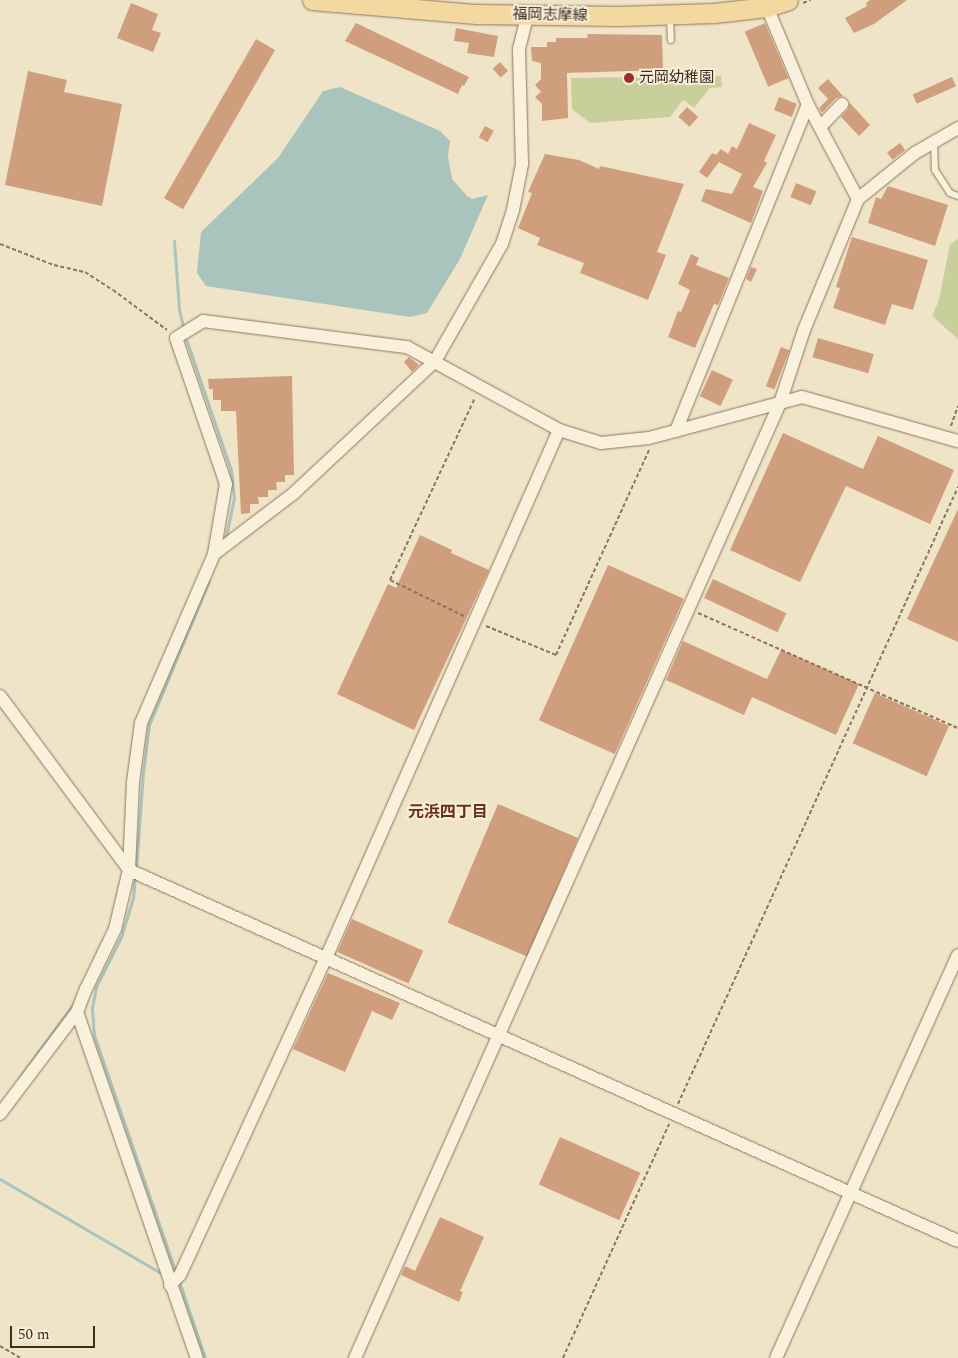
<!DOCTYPE html>
<meta charset="utf-8">
<style>
body{margin:0}
#map{position:relative;width:958px;height:1358px;overflow:hidden;background:#f0e4c8;font-family:Spectral,"Noto Sans JP",serif}
div>[style]{position:absolute}
[style*='--x']{left:calc(var(--x)*1px);top:calc(var(--y)*1px);width:calc(var(--w)*1px);rotate:calc(var(--a)*1deg)}
.green>*{inset:0;background:#c9cf9b}
.water>*{inset:0;background:#a9c4bc}
.stream>*{height:3px;margin:-1.5px;padding:0 1.5px;transform-origin:1.5px;border-radius:1.5px;background:#a9c4bc}
.building>*{inset:0;background:#cf9f7d;transform-origin:0 0}
.path>*{height:2px;margin-top:-1px;transform-origin:0;background:repeating-linear-gradient(90deg,#8d765c 0 4px,transparent 0 6.5px)}
.roads{filter:drop-shadow(0 0 1px #8d765c) drop-shadow(0 0 1px #8d765c)}
.lane>*{height:6px;margin:-3px;padding:0 3px;transform-origin:3px;border-radius:3px;background:#faf1dc}
.street>*{height:12px;margin:-6px;padding:0 6px;transform-origin:6px;border-radius:6px;background:#faf1dc}
.primary>*{height:19px;margin:-9.5px;padding:0 9.5px;transform-origin:9.5px;border-radius:9.5px;background:#f3d9a0}
.dots>*{width:14px;height:14px;translate:-50% -50%;box-sizing:border-box;border:2px solid #f7eed8;border-radius:50%}
span{translate:-50% -50%;white-space:nowrap;text-align:center;line-height:1.15;-webkit-text-stroke:4px #f7eed8;paint-order:stroke}
.street-label{font-size:15px;color:#3d2e20}
.poi-label{font-size:15px;color:#3d2e20}
.left{translate:0 -50%;text-align:left}
.neighbourhood-label{font-size:16px;color:#6b2e1e;font-weight:700}
.scale{position:absolute;left:10px;top:1326px;width:85px;height:22px;box-sizing:border-box;border:2px solid #3d2e20;border-top:0;padding-left:6px;font-size:15px;line-height:18px;white-space:nowrap;color:#3d2e20;-webkit-text-stroke:4px #f7eed8;paint-order:stroke}
</style>
<div id="map">
<div class="green">
<i style="clip-path:polygon(721px 76px,722px 87px,710px 88px,694px 108px,683px 100px,670px 117px,590px 123px,572px 109px,571px 78px)"></i>
<i style="clip-path:polygon(958px 239px,958px 339px,932px 316px,939px 300px,950px 244px)"></i>
</div>
<div class="water">
<i style="clip-path:polygon(340px 87px,440px 131px,450px 141px,448px 157px,452px 179px,467px 196px,472px 199px,488px 195px,460px 259px,427px 313px,410px 317px,206px 286px,197px 273px,201px 232px,278px 158px,323px 91px)"></i>
</div>
<div class="stream">
<i style="--x:174;--y:241;--w:68;--a:85.8"></i>
<i style="--x:179;--y:309;--w:22;--a:77"></i>
<i style="--x:185;--y:336;--w:142;--a:71.1"></i>
<i style="--x:231;--y:470;--w:28;--a:84"></i>
<i style="--x:234;--y:498;--w:44;--a:101.8"></i>
<i style="--x:136;--y:870;--w:97;--a:-85.9"></i>
<i style="--x:143;--y:773;--w:48;--a:-82.9"></i>
<i style="--x:149;--y:725;--w:156;--a:-67.4"></i>
<i style="--x:135;--y:876;--w:22;--a:95"></i>
<i style="--x:133;--y:898;--w:39;--a:107"></i>
<i style="--x:122;--y:935;--w:58;--a:116.6"></i>
<i style="--x:96;--y:987;--w:21;--a:101"></i>
<i style="--x:92;--y:1008;--w:27;--a:86"></i>
<i style="--x:94;--y:1035;--w:252;--a:71"></i>
<i style="--x:19;--y:1078;--w:97;--a:-53.8"></i>
<i style="--x:0;--y:1179;--w:186;--a:30.3"></i>
<i style="--x:179;--y:1281;--w:81;--a:71.3"></i>
</div>
<div class="building">
<i style="clip-path:polygon(870px 0,907px 0,874px 24px,854px 33px,845px 18px,867px 6px,866px 3px)"></i>
<i style="clip-path:polygon(131px 3px,158px 14px,152px 30px,161px 33px,153px 52px,117px 38px)"></i>
<i style="clip-path:polygon(356px 23px,469px 77px,464px 86px,462px 85px,458px 94px,345px 41px)"></i>
<i style="left:765px;top:23px;width:60px;height:22px;rotate:67deg"></i>
<i style="clip-path:polygon(456px 28px,498px 36px,494px 57px,467px 53px,469px 43px,454px 41px)"></i>
<i style="clip-path:polygon(587px 34px,662px 35px,663px 70px,567px 73px,568px 118px,542px 121px,542px 104px,535px 97px,541px 92px,535px 85px,541px 79px,541px 63px,532px 61px,531px 47px,547px 47px,547px 42px,556px 42px,556px 38px,588px 38px)"></i>
<i style="left:256px;top:39px;width:22px;height:184px;rotate:30deg"></i>
<i style="left:500px;top:62px;width:12px;height:10px;rotate:48deg"></i>
<i style="clip-path:polygon(28px 71px,67px 80px,64px 92px,122px 104px,102px 206px,5px 185px)"></i>
<i style="left:952px;top:77px;width:10px;height:43px;rotate:66deg"></i>
<i style="clip-path:polygon(828px 79px,843px 96px,836px 98px,822px 113px,819px 108px,828px 99px,818px 88px)"></i>
<i style="left:779px;top:97px;width:19px;height:14px;rotate:21deg"></i>
<i style="clip-path:polygon(850px 103px,870px 125px,859px 136px,841px 117px,848px 109px)"></i>
<i style="left:687px;top:107px;width:15px;height:13px;rotate:42deg"></i>
<i style="clip-path:polygon(749px 123px,776px 135px,764px 161px,767px 163px,753px 187px,763px 191px,751px 223px,701px 201px,706px 189px,732px 194px,742px 174px,719px 162px,707px 178px,699px 172px,712px 153px,716px 155px,721px 149px,728px 154px,732px 146px,737px 149px)"></i>
<i style="left:485px;top:126px;width:10px;height:13px;rotate:29deg"></i>
<i style="left:900px;top:143px;width:9px;height:16px;rotate:54deg"></i>
<i style="clip-path:polygon(545px 154px,579px 160px,599px 169px,600px 166px,684px 184px,657px 252px,666px 255px,648px 300px,580px 273px,584px 263px,537px 245px,540px 238px,518px 228px,532px 193px,528px 192px)"></i>
<i style="left:796px;top:183px;width:22px;height:15px;rotate:22deg"></i>
<i style="clip-path:polygon(888px 186px,948px 205px,935px 246px,868px 223px,876px 197px,881px 199px)"></i>
<i style="clip-path:polygon(852px 237px,928px 260px,913px 310px,892px 304px,885px 325px,833px 308px,840px 288px,836px 287px)"></i>
<i style="clip-path:polygon(691px 254px,699px 258px,696px 265px,729px 278px,718px 305px,714px 304px,695px 348px,668px 337px,678px 311px,681px 312px,690px 290px,678px 284px)"></i>
<i style="clip-path:polygon(751px 267px,757px 269px,751px 282px,746px 279px)"></i>
<i style="left:818px;top:338px;width:58px;height:20px;rotate:16deg"></i>
<i style="left:781px;top:347px;width:9px;height:42px;rotate:21deg"></i>
<i style="clip-path:polygon(409px 357px,419px 365px,412px 372px,404px 362px)"></i>
<i style="left:712px;top:370px;width:23px;height:29px;rotate:25deg"></i>
<i style="clip-path:polygon(292px 376px,294px 475px,285px 475px,285px 482px,276px 482px,277px 490px,268px 490px,268px 497px,258px 497px,259px 504px,250px 504px,250px 513px,241px 514px,236px 411px,221px 411px,221px 400px,213px 400px,213px 389px,209px 389px,208px 379px)"></i>
<i style="clip-path:polygon(783px 433px,863px 469px,878px 436px,954px 470px,930px 524px,846px 486px,800px 582px,730px 550px)"></i>
<i style="clip-path:polygon(958px 509px,958px 642px,907px 619px)"></i>
<i style="clip-path:polygon(420px 535px,452px 550px,451px 553px,489px 570px,414px 730px,337px 694px,388px 584px,396px 588px)"></i>
<i style="left:608px;top:565px;width:83px;height:170px;rotate:24deg"></i>
<i style="left:713px;top:579px;width:81px;height:21px;rotate:25deg"></i>
<i style="clip-path:polygon(683px 641px,767px 679px,781px 650px,859px 684px,836px 735px,752px 697px,744px 715px,666px 680px)"></i>
<i style="left:875px;top:693px;width:81px;height:55px;rotate:24deg"></i>
<i style="left:498px;top:804px;width:87px;height:129px;rotate:23deg"></i>
<i style="left:352px;top:919px;width:78px;height:36px;rotate:24deg"></i>
<i style="clip-path:polygon(328px 973px,400px 1003px,392px 1020px,372px 1011px,345px 1072px,293px 1049px)"></i>
<i style="left:560px;top:1137px;width:88px;height:52px;rotate:24deg"></i>
<i style="clip-path:polygon(440px 1217px,484px 1237px,460px 1291px,463px 1292px,459px 1302px,401px 1275px,405px 1266px,415px 1271px)"></i>
</div>
<div class="path">
<i style="--x:803;--y:3;--w:8;--a:-23"></i>
<i style="--x:0;--y:244;--w:58;--a:21.3"></i>
<i style="--x:54;--y:265;--w:32;--a:13"></i>
<i style="--x:85;--y:272;--w:33;--a:33"></i>
<i style="--x:113;--y:290;--w:67;--a:36.5"></i>
<i style="--x:951;--y:426;--w:21;--a:-71"></i>
<i style="--x:698;--y:613;--w:284;--a:23.9"></i>
<i style="--x:464;--y:616;--w:82;--a:-154.1"></i>
<i style="--x:390;--y:580;--w:201;--a:-65"></i>
<i style="--x:486;--y:626;--w:76;--a:22.5"></i>
<i style="--x:556;--y:655;--w:225;--a:-65.6"></i>
<i style="--x:678;--y:1104;--w:678;--a:-65.59"></i>
<i style="--x:0;--y:1346;--w:24;--a:30"></i>
<i style="--x:563;--y:1358;--w:257;--a:-65.6"></i>
</div>
<div class="roads">
<div class="lane">
<i style="--x:670;--y:16;--w:24;--a:88"></i>
<i style="--x:934;--y:143;--w:27;--a:88"></i>
<i style="--x:935;--y:170;--w:27;--a:57"></i>
<i style="--x:950;--y:193;--w:9;--a:21"></i>
</div>
<div class="street">
<i style="--x:767;--y:7;--w:106;--a:67.3"></i>
<i style="--x:808;--y:105;--w:106;--a:62"></i>
<i style="--x:820;--y:127;--w:32;--a:-46"></i>
<i style="--x:676;--y:431;--w:352;--a:-68"></i>
<i style="--x:214;--y:554;--w:101;--a:-37.3"></i>
<i style="--x:294;--y:493;--w:193;--a:-43.1"></i>
<i style="--x:435;--y:361;--w:135;--a:-60.2"></i>
<i style="--x:502;--y:244;--w:36;--a:-72"></i>
<i style="--x:513;--y:210;--w:47;--a:-78.9"></i>
<i style="--x:522;--y:164;--w:115;--a:-91.5"></i>
<i style="--x:519;--y:49;--w:36;--a:-76"></i>
<i style="--x:0;--y:696;--w:217;--a:53.4"></i>
<i style="--x:129;--y:870;--w:908;--a:24.11"></i>
<i style="--x:77;--y:1012;--w:366;--a:70.9"></i>
<i style="--x:0;--y:1114;--w:128;--a:-53"></i>
<i style="--x:77;--y:1012;--w:25;--a:-69"></i>
<i style="--x:86;--y:989;--w:67;--a:-64.2"></i>
<i style="--x:115;--y:929;--w:61;--a:-76.7"></i>
<i style="--x:129;--y:870;--w:88;--a:-87.4"></i>
<i style="--x:133;--y:782;--w:60;--a:-82.3"></i>
<i style="--x:141;--y:723;--w:184;--a:-66.6"></i>
<i style="--x:214;--y:554;--w:71;--a:-80.3"></i>
<i style="--x:226;--y:484;--w:154;--a:-108.9"></i>
<i style="--x:176;--y:338;--w:32;--a:-32"></i>
<i style="--x:203;--y:321;--w:206;--a:7.3"></i>
<i style="--x:407;--y:347;--w:173;--a:28.6"></i>
<i style="--x:559;--y:430;--w:44;--a:17.2"></i>
<i style="--x:601;--y:443;--w:48;--a:-5.9"></i>
<i style="--x:649;--y:438;--w:158;--a:-15"></i>
<i style="--x:802;--y:397;--w:162;--a:15.8"></i>
<i style="--x:170;--y:1285;--w:14;--a:-45"></i>
<i style="--x:180;--y:1275;--w:349;--a:-65.3"></i>
<i style="--x:326;--y:958;--w:577;--a:-66.19"></i>
<i style="--x:355;--y:1358;--w:1045;--a:-66.01"></i>
<i style="--x:780;--y:403;--w:77;--a:-71.8"></i>
<i style="--x:804;--y:330;--w:142;--a:-67.6"></i>
<i style="--x:858;--y:199;--w:73;--a:-38.9"></i>
<i style="--x:915;--y:153;--w:50;--a:-30.2"></i>
<i style="--x:776;--y:1358;--w:442;--a:-65.7"></i>
</div>
<div class="primary">
<i style="--x:312;--y:0;--w:165;--a:4.9"></i>
<i style="--x:476;--y:14;--w:144;--a:0.8"></i>
<i style="--x:620;--y:16;--w:94;--a:-1.8"></i>
<i style="--x:714;--y:13;--w:53;--a:-6.5"></i>
<i style="--x:767;--y:7;--w:22;--a:-18"></i>
</div>
</div>
<div class="dots">
<i style="left:629px;top:78px;background:#9e2a2b"></i>
</div>
<div class="street-label">
<span style="left:550px;top:15px;rotate:1deg">福岡志摩線</span>
</div>
<div class="poi-label">
<span class="left" style="left:639px;top:78px">元岡幼稚園</span>
</div>
<div class="neighbourhood-label">
<span style="left:448px;top:812px">元浜四丁目</span>
</div>
<div class="scale">50 m</div>
</div>
